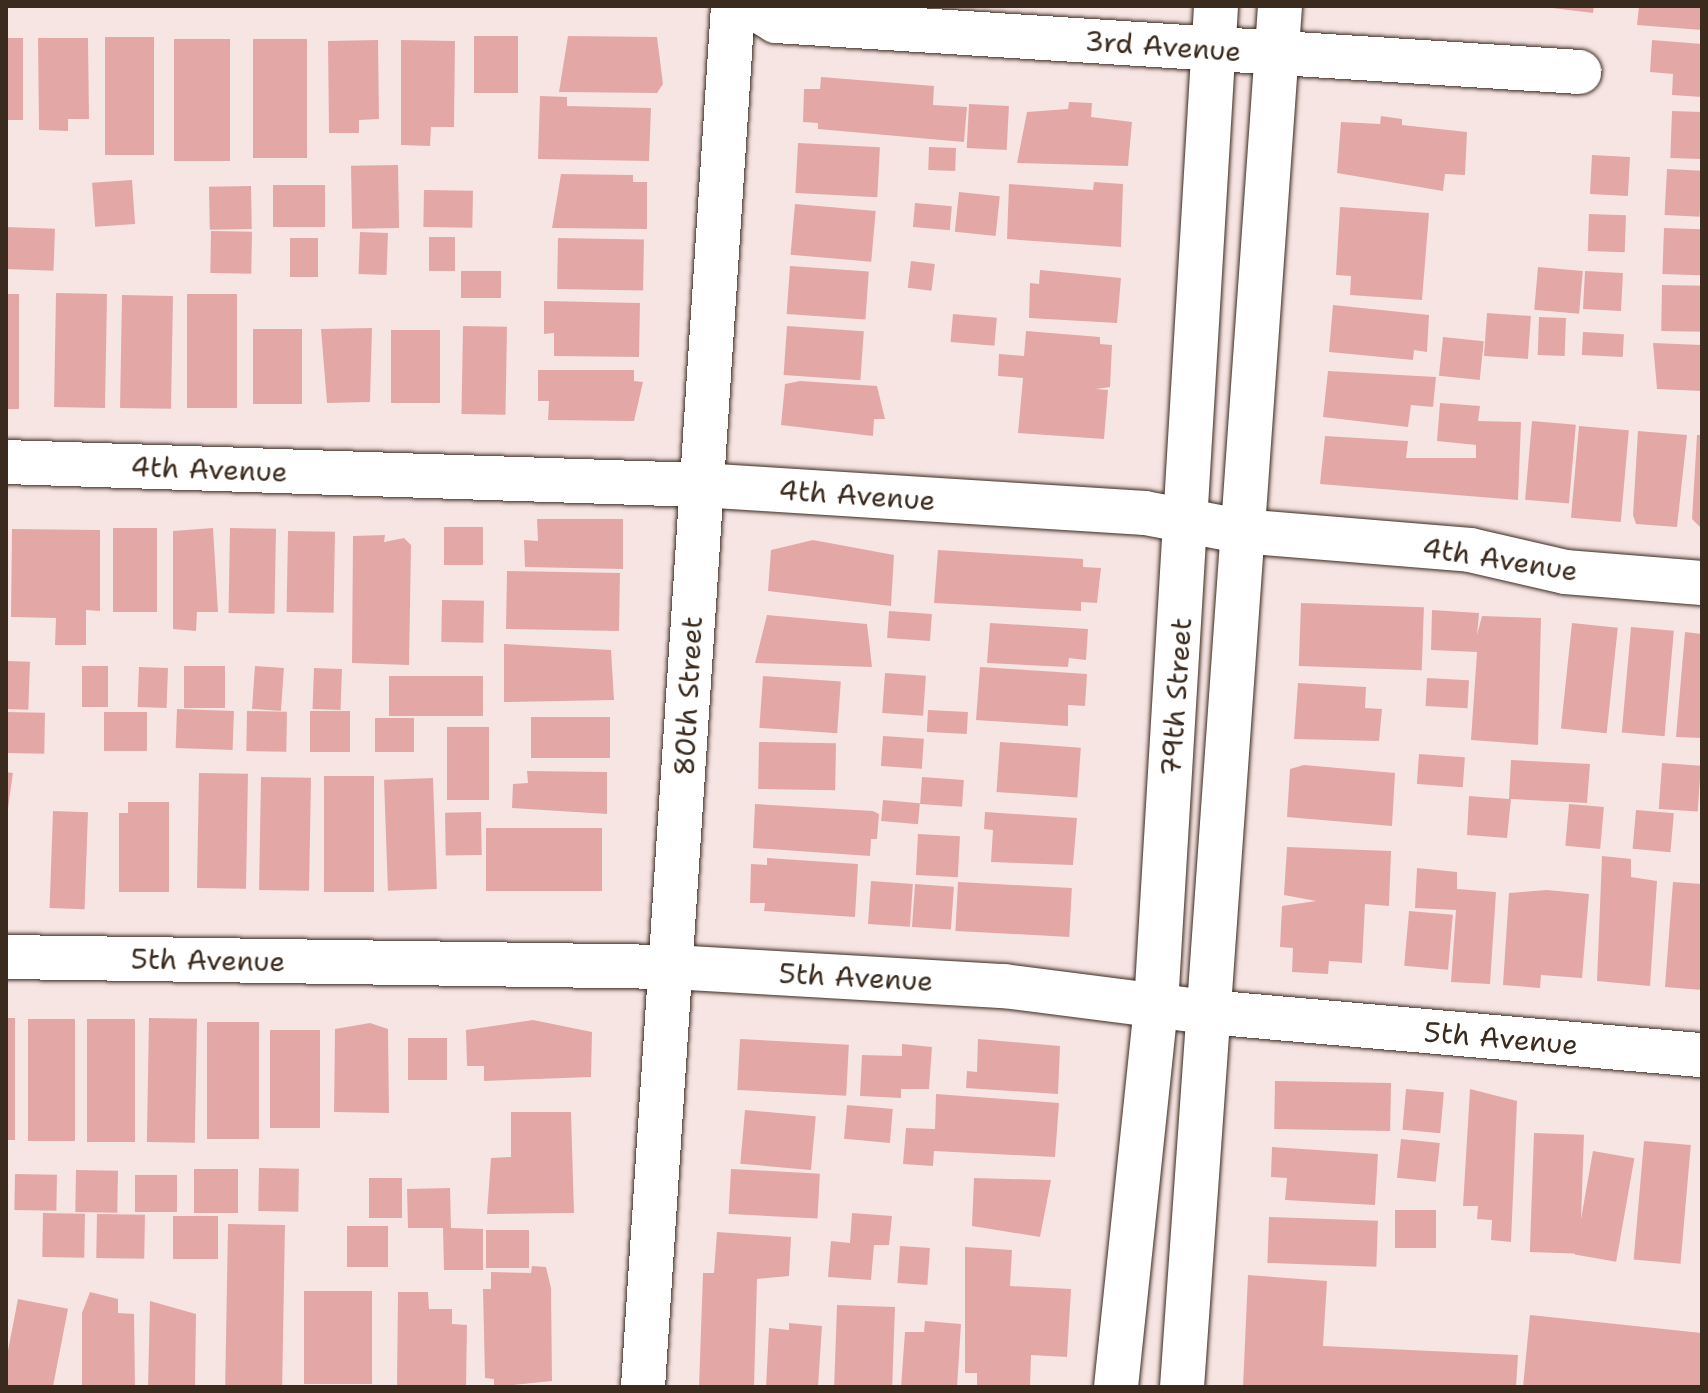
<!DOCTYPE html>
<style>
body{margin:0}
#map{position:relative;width:1708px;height:1393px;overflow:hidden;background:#f7e5e4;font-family:"Shantell Sans",sans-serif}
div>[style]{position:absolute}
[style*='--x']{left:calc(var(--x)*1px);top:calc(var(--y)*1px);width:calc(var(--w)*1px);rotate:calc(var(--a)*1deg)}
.building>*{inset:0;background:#e3a8a6;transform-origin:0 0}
.roads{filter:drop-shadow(0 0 2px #3b2a1e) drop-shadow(0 0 2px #3b2a1e)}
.minor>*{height:44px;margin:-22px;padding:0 22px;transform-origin:22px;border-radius:22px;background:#fff}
.tertiary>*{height:44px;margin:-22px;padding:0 22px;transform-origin:22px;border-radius:22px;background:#fff}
span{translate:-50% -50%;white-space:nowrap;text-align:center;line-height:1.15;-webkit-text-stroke:6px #fff;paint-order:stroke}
.street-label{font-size:28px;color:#3b2a1e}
.frame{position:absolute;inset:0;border:8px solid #3b2a1e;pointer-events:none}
</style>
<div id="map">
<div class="building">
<i style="clip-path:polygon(1536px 6px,1594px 6px,1593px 13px)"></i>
<i style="clip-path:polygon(1639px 6px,1702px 6px,1702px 30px,1637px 25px)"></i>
<i style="left:474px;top:36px;width:44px;height:57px"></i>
<i style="clip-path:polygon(568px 36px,657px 37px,663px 84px,657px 93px,559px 92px)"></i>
<i style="left:105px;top:37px;width:49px;height:118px"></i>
<i style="left:6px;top:38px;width:17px;height:82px"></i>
<i style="clip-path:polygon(38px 38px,88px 38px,89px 119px,68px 119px,68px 131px,39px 130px)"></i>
<i style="left:174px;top:39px;width:56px;height:122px"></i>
<i style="left:253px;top:39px;width:54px;height:119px"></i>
<i style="clip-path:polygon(378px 40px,379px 119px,359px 120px,359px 133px,329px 133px,328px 41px)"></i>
<i style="clip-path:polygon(401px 40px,455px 41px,454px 127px,431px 127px,430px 146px,401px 145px)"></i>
<i style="clip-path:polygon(1652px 40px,1702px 44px,1702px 97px,1672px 95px,1673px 74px,1650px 72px)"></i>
<i style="clip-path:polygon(821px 77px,934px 86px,933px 105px,967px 107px,964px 142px,818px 129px,818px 123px,803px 122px,804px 89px,820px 89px)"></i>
<i style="clip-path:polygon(540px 96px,567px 97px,567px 106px,651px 108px,649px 161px,538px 159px)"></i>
<i style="clip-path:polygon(1069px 102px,1092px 103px,1091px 117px,1132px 122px,1128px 166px,1017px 163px,1027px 112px,1068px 109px)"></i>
<i style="left:969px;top:104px;width:40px;height:44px;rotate:3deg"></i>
<i style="left:1672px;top:111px;width:30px;height:47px;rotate:2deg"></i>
<i style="clip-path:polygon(1381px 116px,1402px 119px,1402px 125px,1467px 132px,1465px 175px,1445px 174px,1443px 191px,1337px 173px,1341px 122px,1380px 124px)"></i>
<i style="left:798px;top:143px;width:82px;height:50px;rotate:3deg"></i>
<i style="left:929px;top:147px;width:27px;height:23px;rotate:2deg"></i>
<i style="left:1592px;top:155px;width:38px;height:39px;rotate:3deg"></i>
<i style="left:398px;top:165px;width:63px;height:47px;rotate:89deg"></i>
<i style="left:1667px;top:169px;width:35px;height:46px;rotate:3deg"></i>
<i style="clip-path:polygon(561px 174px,633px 175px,633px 182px,647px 182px,647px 229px,552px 228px)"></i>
<i style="left:132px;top:180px;width:44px;height:40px;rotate:86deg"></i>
<i style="clip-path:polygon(1094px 182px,1123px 184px,1121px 247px,1007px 239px,1009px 184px,1093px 190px)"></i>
<i style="left:273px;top:185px;width:52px;height:42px"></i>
<i style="left:251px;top:186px;width:43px;height:42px;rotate:89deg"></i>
<i style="left:424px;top:190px;width:49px;height:37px;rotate:1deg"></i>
<i style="left:959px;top:192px;width:41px;height:40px;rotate:6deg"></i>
<i style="left:915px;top:203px;width:37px;height:24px;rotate:5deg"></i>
<i style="left:795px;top:204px;width:81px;height:51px;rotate:5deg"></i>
<i style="clip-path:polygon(1340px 207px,1429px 213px,1422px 300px,1350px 295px,1351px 276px,1336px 275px)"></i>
<i style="left:1589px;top:214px;width:37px;height:37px;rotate:2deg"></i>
<i style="left:6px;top:227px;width:49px;height:42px;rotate:2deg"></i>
<i style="left:1664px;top:228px;width:38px;height:46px;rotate:2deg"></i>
<i style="left:211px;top:231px;width:41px;height:42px;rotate:1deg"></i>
<i style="left:360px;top:232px;width:28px;height:42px;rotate:2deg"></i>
<i style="left:455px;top:237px;width:34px;height:26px;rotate:90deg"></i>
<i style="left:290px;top:238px;width:28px;height:39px"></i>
<i style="left:558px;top:238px;width:86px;height:51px;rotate:1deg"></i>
<i style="left:911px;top:261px;width:24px;height:27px;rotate:7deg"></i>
<i style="left:790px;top:266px;width:79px;height:48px;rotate:4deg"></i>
<i style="left:1538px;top:267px;width:45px;height:43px;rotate:5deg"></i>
<i style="clip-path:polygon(1040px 270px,1121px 278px,1117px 323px,1029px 318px,1030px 283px,1039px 284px)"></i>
<i style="left:461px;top:271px;width:40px;height:27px"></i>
<i style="left:1585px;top:271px;width:38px;height:38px;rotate:3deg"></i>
<i style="left:1662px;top:285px;width:40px;height:46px;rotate:1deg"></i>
<i style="left:6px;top:294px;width:13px;height:115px"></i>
<i style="left:107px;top:294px;width:114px;height:51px;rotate:91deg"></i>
<i style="left:187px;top:294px;width:50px;height:114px"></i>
<i style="left:122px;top:295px;width:51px;height:113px;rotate:1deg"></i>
<i style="clip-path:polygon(544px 301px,640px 303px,639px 357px,554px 356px,554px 333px,544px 334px)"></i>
<i style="clip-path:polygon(1333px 305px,1429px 315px,1427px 352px,1414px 350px,1413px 360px,1329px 352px)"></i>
<i style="left:1487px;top:313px;width:44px;height:43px;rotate:4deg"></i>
<i style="left:953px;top:314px;width:44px;height:28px;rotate:5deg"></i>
<i style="left:1539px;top:317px;width:27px;height:38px;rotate:2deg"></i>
<i style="left:463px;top:326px;width:44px;height:88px;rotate:1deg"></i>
<i style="left:787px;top:326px;width:77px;height:49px;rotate:4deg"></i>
<i style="clip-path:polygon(372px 328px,370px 402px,327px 403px,321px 329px)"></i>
<i style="left:253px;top:329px;width:49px;height:75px"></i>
<i style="left:391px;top:330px;width:49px;height:73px"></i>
<i style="clip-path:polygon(1026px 331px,1100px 337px,1100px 344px,1112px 345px,1110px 387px,1096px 389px,1108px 390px,1104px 439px,1018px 433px,1023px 378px,998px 376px,999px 354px,1024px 356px)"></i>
<i style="left:1583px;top:332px;width:41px;height:23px;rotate:3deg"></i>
<i style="left:1443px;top:337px;width:41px;height:39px;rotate:6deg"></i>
<i style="clip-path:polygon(1653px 343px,1702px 345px,1702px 391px,1657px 389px)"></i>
<i style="clip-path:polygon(538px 370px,634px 370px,634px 381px,643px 382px,634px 421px,548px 420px,549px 401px,538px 401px)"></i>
<i style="clip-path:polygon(1328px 371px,1436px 377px,1433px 407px,1411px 405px,1408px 427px,1323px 417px)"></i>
<i style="clip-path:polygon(800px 381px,877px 386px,885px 419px,874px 419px,873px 436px,781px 425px,785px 384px)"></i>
<i style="clip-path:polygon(1440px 403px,1480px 406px,1478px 421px,1521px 422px,1518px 500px,1320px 484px,1325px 436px,1408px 441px,1406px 458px,1476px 458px,1476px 445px,1437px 441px)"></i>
<i style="left:1532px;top:421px;width:44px;height:79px;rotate:5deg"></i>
<i style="left:1579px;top:426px;width:50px;height:92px;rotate:5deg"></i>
<i style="clip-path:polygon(1638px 431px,1687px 435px,1677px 527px,1636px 524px,1633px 515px)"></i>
<i style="clip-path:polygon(1697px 435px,1702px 435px,1702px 529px,1692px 519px)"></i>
<i style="clip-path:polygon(537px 519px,623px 519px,623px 569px,525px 567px,524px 540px,538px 541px)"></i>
<i style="left:444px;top:527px;width:39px;height:38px"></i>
<i style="left:113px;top:528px;width:44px;height:84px"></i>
<i style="clip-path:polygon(213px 528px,218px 612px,197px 612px,196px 631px,173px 629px,173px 531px)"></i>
<i style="left:230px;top:528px;width:46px;height:85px;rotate:1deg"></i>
<i style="clip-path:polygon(12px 529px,100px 530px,100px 611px,86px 610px,86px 645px,55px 645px,56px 618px,11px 617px)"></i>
<i style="left:288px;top:531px;width:47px;height:81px;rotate:1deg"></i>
<i style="clip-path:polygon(385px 535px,384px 542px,404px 538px,411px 545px,409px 665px,352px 663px,353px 536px)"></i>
<i style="clip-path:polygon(813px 540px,894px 555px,891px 606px,768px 591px,771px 550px)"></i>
<i style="clip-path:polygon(938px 550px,1083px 559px,1083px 567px,1101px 568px,1097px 603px,1081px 602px,1081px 611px,934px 603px)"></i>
<i style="left:507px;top:571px;width:113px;height:58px;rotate:1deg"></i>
<i style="left:442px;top:600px;width:42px;height:42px;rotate:1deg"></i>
<i style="left:1301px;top:603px;width:123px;height:63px;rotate:2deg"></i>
<i style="clip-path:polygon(1432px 610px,1479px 613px,1477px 635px,1482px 616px,1541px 618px,1538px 745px,1471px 740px,1477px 652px,1431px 650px)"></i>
<i style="left:889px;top:611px;width:43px;height:27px;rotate:4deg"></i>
<i style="clip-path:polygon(767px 615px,867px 624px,872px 667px,755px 663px)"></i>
<i style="clip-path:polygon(990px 623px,1088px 629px,1086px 660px,1069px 658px,1068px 667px,987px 663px)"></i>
<i style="left:1572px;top:623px;width:46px;height:106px;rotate:6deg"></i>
<i style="left:1631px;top:627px;width:43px;height:106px;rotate:5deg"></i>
<i style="clip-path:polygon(1685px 632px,1702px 634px,1702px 738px,1676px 737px)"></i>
<i style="clip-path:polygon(504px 644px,611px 650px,614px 700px,504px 702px)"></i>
<i style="left:7px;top:661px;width:23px;height:48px;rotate:2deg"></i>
<i style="left:82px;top:666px;width:26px;height:41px"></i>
<i style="left:184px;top:666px;width:41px;height:42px"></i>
<i style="left:255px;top:666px;width:29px;height:43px;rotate:4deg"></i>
<i style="left:139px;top:667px;width:29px;height:40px;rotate:2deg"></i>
<i style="clip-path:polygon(980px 667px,1087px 674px,1085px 706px,1068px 705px,1068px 726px,976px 720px)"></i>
<i style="left:314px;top:668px;width:28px;height:41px;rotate:2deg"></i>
<i style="left:885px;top:673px;width:41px;height:40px;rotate:4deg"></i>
<i style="left:483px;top:676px;width:40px;height:94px;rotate:90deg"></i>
<i style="left:763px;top:676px;width:78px;height:52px;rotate:4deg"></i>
<i style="left:1427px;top:678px;width:42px;height:28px;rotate:3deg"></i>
<i style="clip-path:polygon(1298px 683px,1366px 687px,1365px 708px,1382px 709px,1379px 741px,1294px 739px)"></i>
<i style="left:177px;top:709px;width:57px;height:39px;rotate:2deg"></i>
<i style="left:928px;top:710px;width:40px;height:22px;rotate:3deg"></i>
<i style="left:247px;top:711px;width:40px;height:40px;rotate:1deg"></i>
<i style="left:310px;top:711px;width:40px;height:41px"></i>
<i style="left:6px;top:712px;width:39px;height:41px;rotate:1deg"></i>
<i style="left:104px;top:712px;width:43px;height:39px"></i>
<i style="left:531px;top:717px;width:79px;height:41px"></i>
<i style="left:375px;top:718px;width:39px;height:34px"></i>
<i style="left:447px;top:727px;width:42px;height:73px"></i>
<i style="left:883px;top:736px;width:41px;height:30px;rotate:4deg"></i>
<i style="left:759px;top:742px;width:77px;height:47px;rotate:1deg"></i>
<i style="left:1000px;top:742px;width:81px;height:50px;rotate:4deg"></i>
<i style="left:1419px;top:754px;width:46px;height:30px;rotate:4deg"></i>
<i style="clip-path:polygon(1511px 760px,1590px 764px,1587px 803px,1511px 799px,1507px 838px,1467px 835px,1469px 796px,1509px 799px)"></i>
<i style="left:1662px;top:763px;width:39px;height:46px;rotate:4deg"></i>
<i style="clip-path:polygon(1304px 765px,1395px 773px,1392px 826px,1287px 817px,1290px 769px)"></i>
<i style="clip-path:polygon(527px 771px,607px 772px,607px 814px,512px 808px,513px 784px,528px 783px)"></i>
<i style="left:6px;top:772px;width:7px;height:116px;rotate:8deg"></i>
<i style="left:199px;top:773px;width:49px;height:115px;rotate:1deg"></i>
<i style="left:324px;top:776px;width:50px;height:116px"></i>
<i style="left:261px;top:777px;width:50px;height:113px;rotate:1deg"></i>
<i style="left:922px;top:777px;width:42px;height:27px;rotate:4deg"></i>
<i style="left:433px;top:778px;width:111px;height:49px;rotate:88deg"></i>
<i style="left:883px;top:800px;width:37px;height:21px;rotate:5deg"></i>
<i style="clip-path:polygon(128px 802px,169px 802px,169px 892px,119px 892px,119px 813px,128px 813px)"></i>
<i style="clip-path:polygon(755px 804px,873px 811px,879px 814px,877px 839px,871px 839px,870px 856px,753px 848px)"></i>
<i style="left:1569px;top:804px;width:35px;height:42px;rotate:5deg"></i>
<i style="left:1636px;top:810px;width:38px;height:39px;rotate:5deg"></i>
<i style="left:53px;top:811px;width:35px;height:97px;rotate:2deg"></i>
<i style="left:481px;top:812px;width:43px;height:36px;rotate:89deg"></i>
<i style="clip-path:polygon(985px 812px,1077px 818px,1073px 865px,991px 862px,993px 830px,984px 829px)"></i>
<i style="left:486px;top:828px;width:116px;height:63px"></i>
<i style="left:918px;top:834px;width:42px;height:41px;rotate:3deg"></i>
<i style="clip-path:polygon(1287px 847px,1391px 851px,1389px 906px,1365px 904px,1362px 963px,1329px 961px,1328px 974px,1292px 972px,1293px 948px,1280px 947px,1282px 906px,1316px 901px,1284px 895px)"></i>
<i style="clip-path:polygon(1602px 856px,1631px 859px,1631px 877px,1657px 881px,1650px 986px,1597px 981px)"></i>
<i style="clip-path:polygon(767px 858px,858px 864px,855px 917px,764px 911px,765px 903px,750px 903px,751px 864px,767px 865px)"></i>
<i style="clip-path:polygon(1417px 868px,1457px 872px,1457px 889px,1496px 892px,1490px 984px,1451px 982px,1456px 910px,1415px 908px)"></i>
<i style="left:871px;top:881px;width:42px;height:43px;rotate:4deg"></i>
<i style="left:958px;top:882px;width:114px;height:49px;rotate:3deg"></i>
<i style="clip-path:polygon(1673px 882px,1702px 884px,1702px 990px,1665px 987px)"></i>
<i style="left:915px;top:884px;width:39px;height:43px;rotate:4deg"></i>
<i style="clip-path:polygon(1547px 890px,1589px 894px,1582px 978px,1541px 975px,1540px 988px,1503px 985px,1509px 893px)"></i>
<i style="left:1409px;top:911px;width:44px;height:55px;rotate:5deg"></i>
<i style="left:6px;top:1018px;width:9px;height:122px"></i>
<i style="left:149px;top:1018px;width:48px;height:124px;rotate:1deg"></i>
<i style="left:28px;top:1019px;width:47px;height:122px"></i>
<i style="left:87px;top:1019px;width:48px;height:123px"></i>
<i style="clip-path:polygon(533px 1020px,592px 1032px,591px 1077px,484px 1081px,484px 1066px,467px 1066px,466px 1030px)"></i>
<i style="left:207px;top:1022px;width:52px;height:117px"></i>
<i style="clip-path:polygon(370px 1023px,388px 1029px,389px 1113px,334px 1112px,335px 1029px)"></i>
<i style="left:270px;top:1030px;width:50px;height:98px"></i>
<i style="left:408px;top:1038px;width:39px;height:42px"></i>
<i style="left:740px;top:1039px;width:109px;height:51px;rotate:3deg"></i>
<i style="clip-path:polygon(978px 1039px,1060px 1046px,1058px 1094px,966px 1088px,967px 1071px,977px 1072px)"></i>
<i style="clip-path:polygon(902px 1044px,932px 1047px,929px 1089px,901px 1089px,901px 1098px,860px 1096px,862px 1055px,902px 1056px)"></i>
<i style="left:1275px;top:1081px;width:116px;height:48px;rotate:1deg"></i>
<i style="left:1406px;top:1089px;width:38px;height:41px;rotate:5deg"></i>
<i style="clip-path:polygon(1470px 1089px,1517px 1101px,1511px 1242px,1491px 1240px,1492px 1220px,1477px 1219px,1478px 1206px,1463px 1206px)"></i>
<i style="clip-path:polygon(936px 1094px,1059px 1103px,1055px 1157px,934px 1151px,933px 1166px,903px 1164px,906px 1128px,935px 1129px)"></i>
<i style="left:847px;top:1105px;width:46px;height:34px;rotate:5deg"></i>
<i style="left:745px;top:1110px;width:71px;height:54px;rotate:5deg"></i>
<i style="clip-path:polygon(511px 1112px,571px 1112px,574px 1213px,487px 1214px,491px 1158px,511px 1157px)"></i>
<i style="left:1534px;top:1133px;width:50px;height:119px;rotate:2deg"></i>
<i style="left:1401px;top:1139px;width:39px;height:39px;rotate:6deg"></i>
<i style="left:1644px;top:1141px;width:47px;height:119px;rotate:5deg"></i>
<i style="clip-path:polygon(1272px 1147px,1378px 1154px,1375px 1205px,1285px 1200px,1287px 1178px,1271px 1177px)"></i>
<i style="left:1593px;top:1151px;width:42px;height:105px;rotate:10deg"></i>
<i style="left:259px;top:1168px;width:40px;height:43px;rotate:1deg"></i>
<i style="left:194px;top:1169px;width:44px;height:44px"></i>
<i style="left:731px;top:1169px;width:89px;height:45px;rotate:3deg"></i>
<i style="left:76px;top:1170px;width:42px;height:42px;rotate:1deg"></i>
<i style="left:15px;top:1174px;width:42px;height:36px;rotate:1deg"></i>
<i style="left:135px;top:1175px;width:42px;height:37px"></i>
<i style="left:369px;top:1178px;width:33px;height:40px"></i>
<i style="clip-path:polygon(974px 1178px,1051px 1180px,1040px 1237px,972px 1226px)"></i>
<i style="clip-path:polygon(450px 1188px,451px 1228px,483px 1229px,483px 1270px,444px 1270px,443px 1228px,408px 1228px,407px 1189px)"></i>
<i style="left:1395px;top:1210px;width:41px;height:38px"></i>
<i style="left:43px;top:1213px;width:42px;height:44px;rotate:1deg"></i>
<i style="clip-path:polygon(852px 1213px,892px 1216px,889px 1245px,874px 1245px,871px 1280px,828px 1277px,831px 1241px,850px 1243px)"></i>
<i style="left:97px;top:1214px;width:48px;height:44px;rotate:1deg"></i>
<i style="left:173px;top:1216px;width:45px;height:43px"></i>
<i style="left:1269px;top:1217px;width:109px;height:46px;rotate:2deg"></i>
<i style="left:228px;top:1224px;width:57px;height:163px;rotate:1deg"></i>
<i style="left:347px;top:1226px;width:41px;height:41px"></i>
<i style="left:486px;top:1230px;width:43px;height:38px"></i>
<i style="clip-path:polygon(717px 1232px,791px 1237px,789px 1276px,757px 1279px,754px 1387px,699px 1387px,703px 1273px,714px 1273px)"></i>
<i style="left:900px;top:1246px;width:30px;height:37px;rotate:4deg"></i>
<i style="clip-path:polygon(965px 1247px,1012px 1250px,1010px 1286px,1071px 1289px,1067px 1357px,1031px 1355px,1030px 1387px,977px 1387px,977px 1373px,965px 1373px)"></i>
<i style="clip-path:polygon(532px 1266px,546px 1267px,551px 1288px,552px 1381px,494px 1387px,494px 1379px,485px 1378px,483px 1289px,491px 1289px,491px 1272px,531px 1273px)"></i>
<i style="clip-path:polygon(1248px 1275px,1327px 1281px,1323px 1346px,1518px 1355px,1516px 1387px,1243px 1387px)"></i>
<i style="left:304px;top:1291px;width:68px;height:93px"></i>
<i style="clip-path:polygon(90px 1292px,118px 1299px,118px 1313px,134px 1314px,135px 1387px,82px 1387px,82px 1313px)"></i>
<i style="clip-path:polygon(398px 1292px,428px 1292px,429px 1309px,452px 1309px,452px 1324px,467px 1325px,466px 1387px,397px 1387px)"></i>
<i style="left:18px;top:1299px;width:51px;height:88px;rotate:11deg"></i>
<i style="clip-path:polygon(150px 1301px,196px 1314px,195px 1387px,148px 1387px)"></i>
<i style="left:837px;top:1305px;width:58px;height:82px;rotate:2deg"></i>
<i style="clip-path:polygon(1530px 1315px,1702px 1333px,1702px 1387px,1523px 1387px)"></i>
<i style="clip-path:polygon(925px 1321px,961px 1324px,957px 1387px,901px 1387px,905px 1332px,924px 1332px)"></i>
<i style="clip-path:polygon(789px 1323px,822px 1326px,818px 1387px,766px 1387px,769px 1328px,789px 1330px)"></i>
</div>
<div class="roads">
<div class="minor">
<i style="--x:751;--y:6;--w:29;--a:31"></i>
<i style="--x:776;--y:21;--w:805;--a:3.63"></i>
<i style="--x:6;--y:462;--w:694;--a:1.9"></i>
<i style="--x:700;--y:485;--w:446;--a:3.6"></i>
<i style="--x:1145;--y:513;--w:97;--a:10.7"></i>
<i style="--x:1240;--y:531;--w:231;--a:4.7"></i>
<i style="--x:1470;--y:550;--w:98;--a:13"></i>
<i style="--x:1565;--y:572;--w:137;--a:4.6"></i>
<i style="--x:6;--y:957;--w:666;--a:0.86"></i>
<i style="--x:672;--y:967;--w:333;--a:3.3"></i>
<i style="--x:1004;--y:986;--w:206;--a:7.3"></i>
<i style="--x:1208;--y:1012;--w:496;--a:5"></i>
<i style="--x:643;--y:1387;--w:1384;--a:-86.27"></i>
</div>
<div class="tertiary">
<i style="--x:1116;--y:1387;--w:384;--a:-84"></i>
<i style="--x:1156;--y:1005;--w:1001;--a:-86.56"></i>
<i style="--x:1182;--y:1387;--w:1384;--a:-85.94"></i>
</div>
</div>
<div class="street-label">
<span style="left:1163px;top:46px;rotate:4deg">3rd Avenue</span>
<span style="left:209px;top:469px;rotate:2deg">4th Avenue</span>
<span style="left:857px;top:495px;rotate:4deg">4th Avenue</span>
<span style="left:1500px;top:559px;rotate:9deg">4th Avenue</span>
<span style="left:688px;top:696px;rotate:-87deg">80th Street</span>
<span style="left:1176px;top:697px;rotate:-86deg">79th Street</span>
<span style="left:208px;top:960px;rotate:1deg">5th Avenue</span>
<span style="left:856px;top:977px;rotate:3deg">5th Avenue</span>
<span style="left:1501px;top:1038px;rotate:5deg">5th Avenue</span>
</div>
<div class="frame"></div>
</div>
